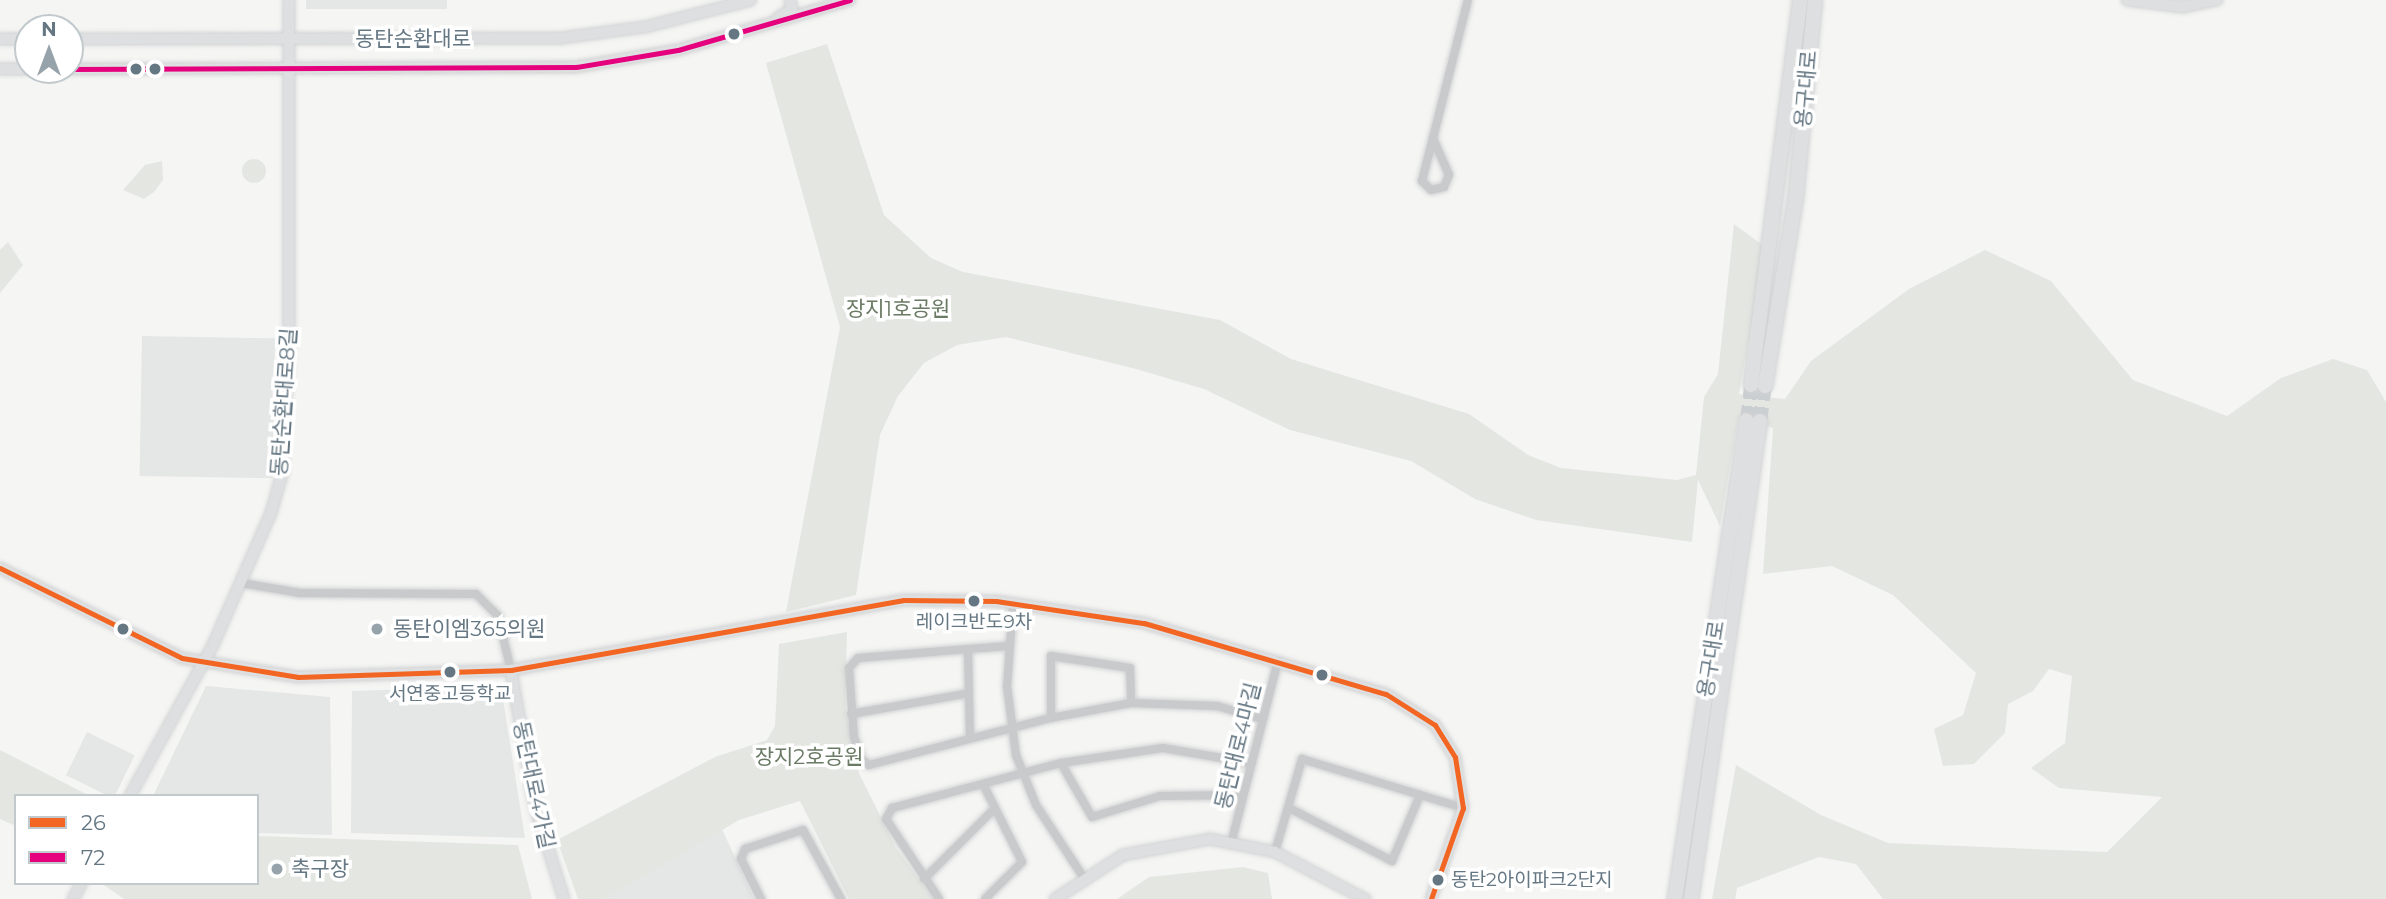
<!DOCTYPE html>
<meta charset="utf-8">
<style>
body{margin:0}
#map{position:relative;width:2386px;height:899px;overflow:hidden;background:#f5f5f4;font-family:Montserrat,"Noto Sans KR",sans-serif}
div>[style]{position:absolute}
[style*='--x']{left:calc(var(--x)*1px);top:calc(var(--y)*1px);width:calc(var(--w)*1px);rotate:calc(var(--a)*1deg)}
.built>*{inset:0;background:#e5e6e6;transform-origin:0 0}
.green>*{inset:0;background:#e4e7e1}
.round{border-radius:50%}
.highway-tunnel>*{height:14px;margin-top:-7px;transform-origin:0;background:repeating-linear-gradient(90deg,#cacfd2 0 14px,transparent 0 21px)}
.roads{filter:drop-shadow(0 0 2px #d1d2d3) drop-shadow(0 0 2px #d1d2d3)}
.street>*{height:8px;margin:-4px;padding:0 4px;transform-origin:4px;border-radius:4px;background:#c9cacb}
.secondary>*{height:10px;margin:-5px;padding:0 5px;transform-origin:5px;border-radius:5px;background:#dedfe0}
.highway>*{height:14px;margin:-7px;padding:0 7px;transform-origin:7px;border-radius:7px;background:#dedfe0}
.bus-1>*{height:5px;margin:-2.5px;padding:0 2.5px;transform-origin:2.5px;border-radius:2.5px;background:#f26522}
.bus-2>*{height:5px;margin:-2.5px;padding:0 2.5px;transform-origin:2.5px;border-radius:2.5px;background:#e5007d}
.dots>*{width:19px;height:19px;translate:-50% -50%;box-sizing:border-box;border:4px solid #fff;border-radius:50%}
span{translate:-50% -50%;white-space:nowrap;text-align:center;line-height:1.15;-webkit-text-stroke:7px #fff;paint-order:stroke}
.bus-label{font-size:19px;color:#657783}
.left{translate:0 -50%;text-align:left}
.street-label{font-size:21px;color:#657783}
.park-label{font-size:21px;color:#6a7a64}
.poi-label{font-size:21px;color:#657783}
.legend{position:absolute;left:14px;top:794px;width:245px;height:91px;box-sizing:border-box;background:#fff;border:2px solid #c1c9cd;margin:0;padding:9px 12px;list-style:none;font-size:21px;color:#657783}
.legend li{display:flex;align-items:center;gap:14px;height:35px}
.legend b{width:35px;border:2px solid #c1c9cd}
.north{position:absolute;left:14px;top:14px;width:70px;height:70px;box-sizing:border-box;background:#fff;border:2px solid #c1c9cd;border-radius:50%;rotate:0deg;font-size:19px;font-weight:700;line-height:28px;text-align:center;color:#657783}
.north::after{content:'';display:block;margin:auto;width:24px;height:32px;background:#97a3ab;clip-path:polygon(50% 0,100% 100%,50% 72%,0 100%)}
</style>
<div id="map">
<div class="built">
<i style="left:306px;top:0;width:141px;height:9px"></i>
<i style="left:142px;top:336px;width:133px;height:140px;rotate:1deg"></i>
<i style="clip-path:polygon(206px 686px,330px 697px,332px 835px,257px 833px,257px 796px,153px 796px)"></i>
<i style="clip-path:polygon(501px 686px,525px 838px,351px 833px,352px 691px)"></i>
<i style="left:87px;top:732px;width:53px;height:48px;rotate:26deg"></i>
<i style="clip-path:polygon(722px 829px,754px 899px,606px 899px)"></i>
</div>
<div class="green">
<i style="clip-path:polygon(827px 44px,884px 215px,931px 258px,963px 272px,1220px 320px,1291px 359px,1469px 414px,1528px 455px,1561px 468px,1677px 480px,1696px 475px,1704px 397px,1718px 374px,1734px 224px,1765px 247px,1739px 394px,1785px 399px,1811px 361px,1909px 289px,1985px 250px,2051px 281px,2133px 380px,2227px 416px,2281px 378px,2333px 359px,2367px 370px,2386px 402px,2386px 899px,1883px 899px,1856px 864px,1819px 857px,1737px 888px,1735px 899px,1712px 899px,1736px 765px,1821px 815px,1888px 843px,2107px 852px,2162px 797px,2059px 788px,2031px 768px,2065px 743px,2072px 676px,2049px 669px,2033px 691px,2008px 704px,2005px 733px,1974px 764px,1943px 766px,1934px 729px,1963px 715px,1976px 673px,1893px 595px,1832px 566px,1763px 574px,1773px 428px,1738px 419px,1720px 526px,1698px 480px,1692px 542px,1536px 520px,1475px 499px,1411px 461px,1290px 430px,1204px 389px,1136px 369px,1006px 337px,957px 345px,924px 363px,898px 396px,880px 435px,856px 595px,786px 612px,840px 327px,766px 63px)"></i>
<i class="round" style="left:242px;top:159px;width:24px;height:24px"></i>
<i style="clip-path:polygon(162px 161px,163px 180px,154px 192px,144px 199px,123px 190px,145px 165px)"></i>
<i style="clip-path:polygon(8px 242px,23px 265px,0 293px,0 250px)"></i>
<i style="clip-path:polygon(847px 632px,845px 708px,859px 773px,896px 848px,933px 899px,849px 899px,800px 801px,739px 820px,606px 899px,578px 899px,557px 840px,715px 757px,767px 740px,775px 726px,779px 644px)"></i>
<i style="clip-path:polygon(0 750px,90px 796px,16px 796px,16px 826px,0 819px)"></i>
<i style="clip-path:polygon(257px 836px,518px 845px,532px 899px,124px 899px,101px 883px,257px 883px)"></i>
<i style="clip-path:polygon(1243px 867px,1268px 873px,1272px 899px,1117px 899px,1149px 877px)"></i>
</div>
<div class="highway-tunnel">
<i style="--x:1747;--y:420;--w:35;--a:-83"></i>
<i style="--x:1760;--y:421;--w:35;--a:-82"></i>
</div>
<div class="roads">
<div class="street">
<i style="--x:1433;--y:138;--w:40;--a:66.6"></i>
<i style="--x:1449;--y:175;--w:13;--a:113"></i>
<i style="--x:1444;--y:187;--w:13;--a:167"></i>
<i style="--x:1431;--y:190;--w:13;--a:-135"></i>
<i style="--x:1422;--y:181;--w:44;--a:-75.7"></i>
<i style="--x:1433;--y:138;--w:142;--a:-75.8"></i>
<i style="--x:241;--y:583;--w:60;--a:9.6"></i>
<i style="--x:300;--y:593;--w:176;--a:0.3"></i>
<i style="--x:476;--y:594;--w:31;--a:45"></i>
<i style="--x:498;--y:616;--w:56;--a:76.5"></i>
<i style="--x:1013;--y:605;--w:81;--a:94.2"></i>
<i style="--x:1007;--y:686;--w:70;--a:82.6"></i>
<i style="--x:1016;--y:755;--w:54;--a:68.2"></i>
<i style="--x:1036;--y:805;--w:87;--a:56.7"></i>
<i style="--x:968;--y:649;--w:41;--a:-4.2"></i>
<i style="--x:1131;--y:703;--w:81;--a:169.4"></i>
<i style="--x:1051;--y:718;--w:62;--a:-90"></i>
<i style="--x:1051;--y:656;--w:80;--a:8.6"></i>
<i style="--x:1130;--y:668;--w:35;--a:88"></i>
<i style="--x:1131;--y:703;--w:86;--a:2"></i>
<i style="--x:1217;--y:706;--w:48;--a:15.8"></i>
<i style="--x:851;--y:714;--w:116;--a:-10"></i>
<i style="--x:970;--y:738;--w:89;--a:-91.3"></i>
<i style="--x:968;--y:649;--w:110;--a:175.3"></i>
<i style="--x:858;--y:658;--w:13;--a:132"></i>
<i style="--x:849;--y:668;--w:69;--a:85.9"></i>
<i style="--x:854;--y:737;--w:23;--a:72"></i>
<i style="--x:861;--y:759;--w:10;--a:37"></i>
<i style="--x:869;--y:765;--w:188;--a:-14.5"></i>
<i style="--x:983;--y:784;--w:87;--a:63.4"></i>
<i style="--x:1022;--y:862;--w:52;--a:135"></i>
<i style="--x:1243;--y:795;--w:83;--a:179.3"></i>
<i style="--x:1160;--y:796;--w:71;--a:162.8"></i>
<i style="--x:1092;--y:817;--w:62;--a:-119.9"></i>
<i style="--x:1061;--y:763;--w:103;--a:-8.4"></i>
<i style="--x:1163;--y:748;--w:89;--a:9.7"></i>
<i style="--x:1289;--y:808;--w:116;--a:27.2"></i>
<i style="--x:1392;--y:861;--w:72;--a:-67"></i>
<i style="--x:1232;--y:840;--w:185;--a:-75.6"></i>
<i style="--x:1275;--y:852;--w:97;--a:-73.8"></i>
<i style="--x:1302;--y:759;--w:168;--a:16.9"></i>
<i style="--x:924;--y:879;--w:98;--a:-45"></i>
<i style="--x:761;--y:899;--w:45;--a:-116.6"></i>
<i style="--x:741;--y:859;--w:11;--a:-68"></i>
<i style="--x:745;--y:849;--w:61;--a:-18.1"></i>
<i style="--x:803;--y:830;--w:79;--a:61.2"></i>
<i style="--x:939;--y:899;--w:96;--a:-123.5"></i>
<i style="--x:886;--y:819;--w:13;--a:-61"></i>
<i style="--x:892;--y:808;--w:175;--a:-14.9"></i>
</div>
<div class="secondary">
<i style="--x:2127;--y:0;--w:56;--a:7.1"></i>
<i style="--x:2183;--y:7;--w:35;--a:-12"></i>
<i style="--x:778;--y:18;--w:17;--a:-33"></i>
<i style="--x:792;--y:9;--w:9;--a:-103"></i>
<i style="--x:0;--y:39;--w:28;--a:0"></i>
<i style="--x:70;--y:39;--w:491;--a:-0.1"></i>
<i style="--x:561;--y:38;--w:85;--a:-7.5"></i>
<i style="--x:645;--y:27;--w:109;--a:-14.3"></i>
<i style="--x:0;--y:69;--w:28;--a:0"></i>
<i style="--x:70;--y:69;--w:506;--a:-0.23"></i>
<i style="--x:576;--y:67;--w:103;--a:-9.5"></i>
<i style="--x:678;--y:50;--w:179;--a:-16.2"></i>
<i style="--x:0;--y:568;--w:203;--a:26.3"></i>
<i style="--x:182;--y:658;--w:118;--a:9.3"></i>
<i style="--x:298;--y:677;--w:213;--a:-1.9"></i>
<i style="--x:511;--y:670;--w:399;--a:-10.1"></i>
<i style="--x:904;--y:600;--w:92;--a:0.6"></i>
<i style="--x:996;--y:601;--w:150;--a:8.5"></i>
<i style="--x:1144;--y:623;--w:252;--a:16.4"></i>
<i style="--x:1386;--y:694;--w:58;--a:32.3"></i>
<i style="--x:1435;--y:725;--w:38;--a:58"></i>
<i style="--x:1455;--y:757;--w:52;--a:81.1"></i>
<i style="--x:1463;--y:808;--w:96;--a:109.4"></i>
<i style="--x:511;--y:670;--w:139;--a:80.1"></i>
<i style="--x:535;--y:807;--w:96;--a:72.5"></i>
<i style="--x:130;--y:796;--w:172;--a:-61.2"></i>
<i style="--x:213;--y:645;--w:144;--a:-66.3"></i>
<i style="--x:271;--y:513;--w:41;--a:-74.2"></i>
<i style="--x:282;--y:474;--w:149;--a:-87.3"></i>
<i style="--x:289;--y:325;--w:325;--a:-90"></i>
<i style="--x:73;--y:899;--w:18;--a:-61"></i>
<i style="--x:1055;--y:899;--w:81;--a:-32.9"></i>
<i style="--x:1123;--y:855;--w:88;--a:-10.4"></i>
<i style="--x:1210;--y:839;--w:66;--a:11.3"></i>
<i style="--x:1275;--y:852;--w:102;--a:27.6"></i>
</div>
<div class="highway">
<i style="--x:1751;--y:385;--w:388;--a:-82.7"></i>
<i style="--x:1765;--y:386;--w:193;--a:-80.7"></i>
<i style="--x:1796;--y:196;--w:197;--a:-84.5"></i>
<i style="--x:1675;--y:899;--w:484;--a:-81.5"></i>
<i style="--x:1691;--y:899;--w:483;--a:-81.8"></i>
</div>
</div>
<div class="bus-1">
<i style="--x:0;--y:568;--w:203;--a:26.3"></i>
<i style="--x:182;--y:658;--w:118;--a:9.3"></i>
<i style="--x:298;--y:677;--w:213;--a:-1.9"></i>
<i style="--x:511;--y:670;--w:399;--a:-10.1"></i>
<i style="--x:904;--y:600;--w:92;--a:0.6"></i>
<i style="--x:996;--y:601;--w:150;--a:8.5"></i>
<i style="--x:1144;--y:623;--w:252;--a:16.4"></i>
<i style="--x:1386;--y:694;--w:58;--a:32.3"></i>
<i style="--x:1435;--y:725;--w:38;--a:58"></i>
<i style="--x:1455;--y:757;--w:52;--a:81.1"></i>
<i style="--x:1463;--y:808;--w:96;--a:109.4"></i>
</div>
<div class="bus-2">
<i style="--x:70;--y:69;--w:506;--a:-0.23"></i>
<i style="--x:576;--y:67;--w:103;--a:-9.5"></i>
<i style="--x:678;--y:50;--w:179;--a:-16.2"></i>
</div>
<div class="dots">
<i style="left:734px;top:34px;background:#657783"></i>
<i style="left:136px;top:69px;background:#657783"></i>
<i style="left:155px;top:69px;background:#657783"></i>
<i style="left:974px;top:601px;background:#657783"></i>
<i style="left:123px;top:629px;background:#657783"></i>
<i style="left:377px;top:629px;background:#97a3ab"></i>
<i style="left:450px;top:672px;background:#657783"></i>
<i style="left:1322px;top:675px;background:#657783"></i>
<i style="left:277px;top:869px;background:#97a3ab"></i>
<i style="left:1438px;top:880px;background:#657783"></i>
</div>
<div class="bus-label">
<span style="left:974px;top:622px">레이크반도9차</span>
<span style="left:450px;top:694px">서연중고등학교</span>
<span class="left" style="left:1451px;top:880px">동탄2아이파크2단지</span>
</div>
<div class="street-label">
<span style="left:413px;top:39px">동탄순환대로</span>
<span style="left:1806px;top:89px;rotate:-85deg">용구대로</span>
<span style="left:284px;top:402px;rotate:-86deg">동탄순환대로8길</span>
<span style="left:1711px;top:659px;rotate:-81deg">용구대로</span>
<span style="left:1238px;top:746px;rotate:-76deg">동탄대로4마길</span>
<span style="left:534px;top:785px;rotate:78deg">동탄대로4가길</span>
</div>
<div class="park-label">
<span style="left:898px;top:309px">장지1호공원</span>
<span style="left:809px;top:757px">장지2호공원</span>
</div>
<div class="poi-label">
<span class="left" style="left:393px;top:629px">동탄이엠365의원</span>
<span class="left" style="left:291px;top:869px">축구장</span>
</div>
<ul class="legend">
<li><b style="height:9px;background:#f26522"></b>26</li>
<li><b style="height:9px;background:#e5007d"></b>72</li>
</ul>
<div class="north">N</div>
</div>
